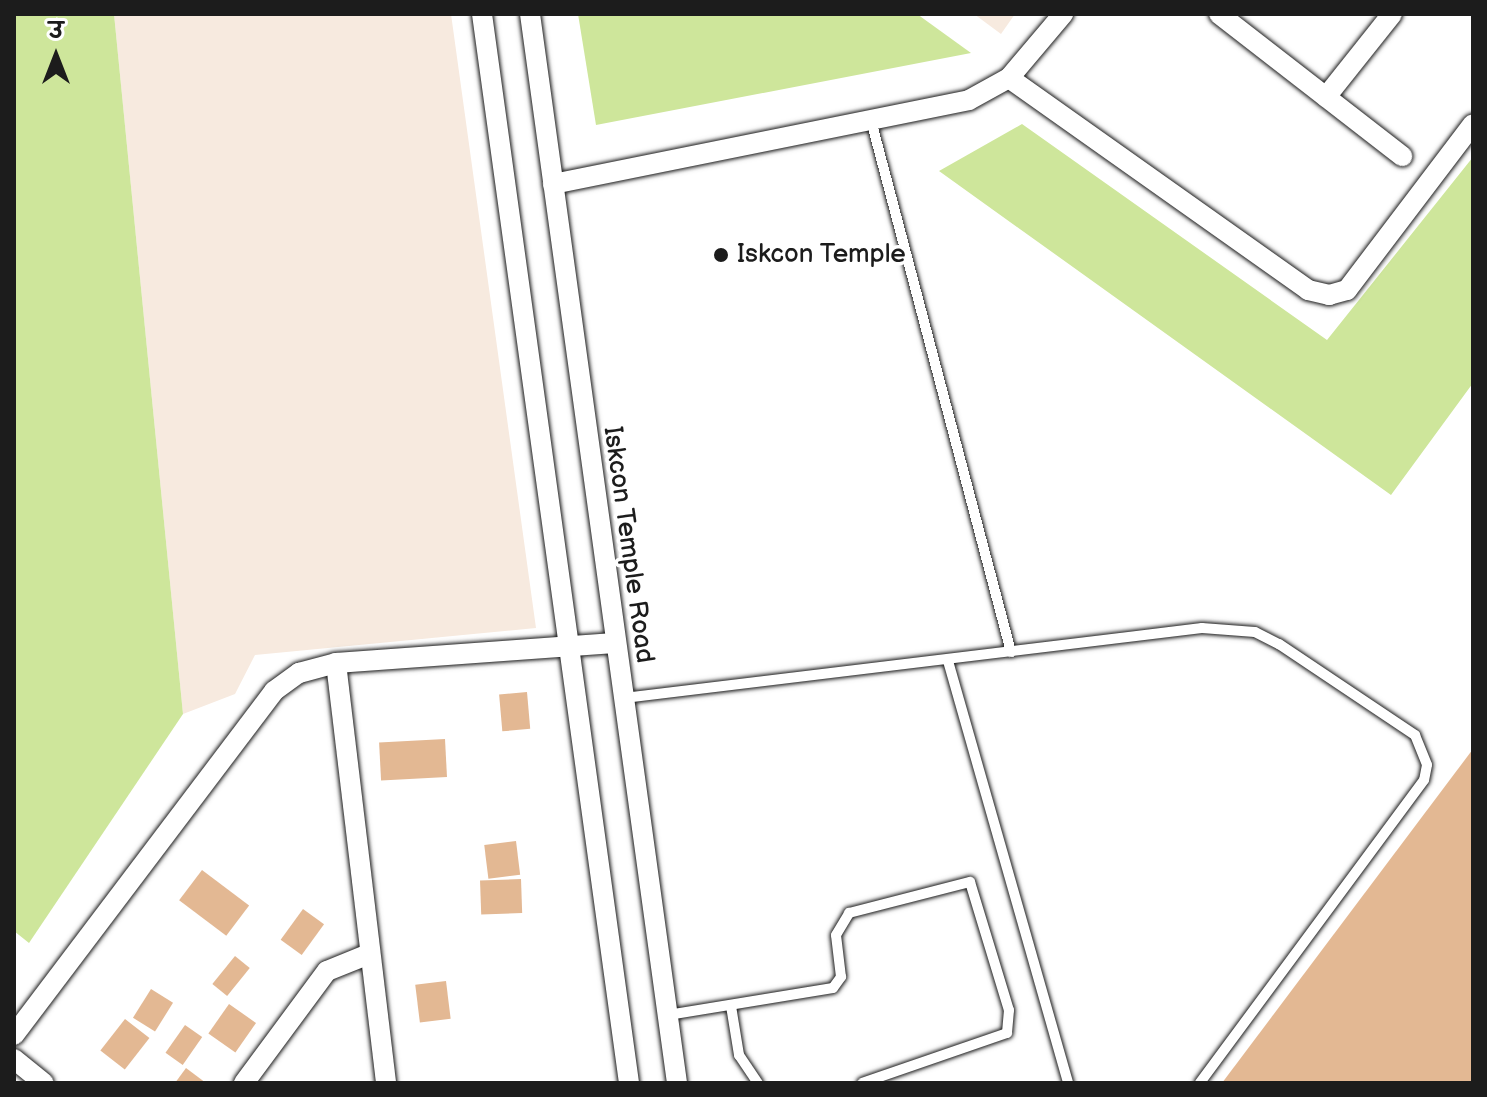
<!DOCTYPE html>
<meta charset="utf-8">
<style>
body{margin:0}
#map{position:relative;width:1487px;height:1097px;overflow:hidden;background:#fff;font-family:"Balsamiq Sans","Playpen Sans Deva",sans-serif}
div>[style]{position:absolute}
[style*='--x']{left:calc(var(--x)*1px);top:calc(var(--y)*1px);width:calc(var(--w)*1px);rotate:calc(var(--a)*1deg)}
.built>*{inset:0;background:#f7eadf}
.green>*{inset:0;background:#cee69b}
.building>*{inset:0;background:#e3b893;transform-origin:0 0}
.roads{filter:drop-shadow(0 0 2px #1c1c1c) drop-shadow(0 0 2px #1c1c1c)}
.lane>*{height:10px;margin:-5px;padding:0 5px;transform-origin:5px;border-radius:5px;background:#fff}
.street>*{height:20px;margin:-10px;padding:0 10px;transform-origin:10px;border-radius:10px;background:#fff}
.dots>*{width:22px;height:22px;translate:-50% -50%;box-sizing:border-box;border:4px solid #fff;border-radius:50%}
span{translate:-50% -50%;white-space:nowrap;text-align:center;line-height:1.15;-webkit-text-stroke:7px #fff;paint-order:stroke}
.poi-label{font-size:26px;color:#1c1c1c}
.left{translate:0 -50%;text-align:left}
.street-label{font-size:26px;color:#1c1c1c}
.frame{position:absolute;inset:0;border:16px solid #1c1c1c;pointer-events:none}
.north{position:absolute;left:16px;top:16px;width:80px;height:80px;-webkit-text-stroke:6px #fff;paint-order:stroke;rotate:0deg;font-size:22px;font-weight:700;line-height:32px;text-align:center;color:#1c1c1c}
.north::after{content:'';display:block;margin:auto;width:28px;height:36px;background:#1c1c1c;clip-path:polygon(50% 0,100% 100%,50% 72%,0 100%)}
</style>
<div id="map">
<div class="built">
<i style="clip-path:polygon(114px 14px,451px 14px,536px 628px,255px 655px,235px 694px,183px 714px)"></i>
<i style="clip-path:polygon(974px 14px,1015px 14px,1001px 34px)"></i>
</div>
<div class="green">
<i style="clip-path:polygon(14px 14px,114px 14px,183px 714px,29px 943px,14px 931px)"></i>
<i style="clip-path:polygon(578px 14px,917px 14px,971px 53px,596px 125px)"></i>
<i style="clip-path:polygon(1022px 124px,1327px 340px,1473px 157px,1473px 383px,1391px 495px,939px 171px)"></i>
</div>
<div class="building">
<i style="left:527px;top:692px;width:37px;height:28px;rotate:85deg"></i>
<i style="left:445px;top:739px;width:38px;height:66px;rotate:87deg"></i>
<i style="clip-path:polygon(1473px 749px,1473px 1083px,1222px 1083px)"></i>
<i style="left:516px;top:841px;width:34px;height:32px;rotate:83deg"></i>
<i style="left:202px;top:870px;width:59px;height:38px;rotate:37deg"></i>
<i style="left:521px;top:879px;width:34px;height:41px;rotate:88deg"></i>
<i style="left:303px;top:909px;width:26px;height:38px;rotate:36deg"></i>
<i style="left:235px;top:956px;width:19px;height:36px;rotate:39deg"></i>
<i style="left:446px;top:981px;width:38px;height:31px;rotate:83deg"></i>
<i style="left:151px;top:989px;width:26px;height:34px;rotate:32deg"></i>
<i style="left:229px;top:1004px;width:33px;height:36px;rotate:35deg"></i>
<i style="left:125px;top:1019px;width:31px;height:40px;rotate:38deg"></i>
<i style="left:185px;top:1025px;width:21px;height:34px;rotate:35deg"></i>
<i style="clip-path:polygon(186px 1068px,206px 1083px,175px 1083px)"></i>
</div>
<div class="roads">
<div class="lane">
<i style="--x:872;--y:124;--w:546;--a:75.25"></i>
<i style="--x:948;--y:661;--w:439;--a:74.1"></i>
<i style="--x:624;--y:698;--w:582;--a:-6.91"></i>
<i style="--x:1202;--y:628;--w:53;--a:4.3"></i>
<i style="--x:1255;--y:632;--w:27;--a:27"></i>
<i style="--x:1279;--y:644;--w:164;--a:33.8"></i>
<i style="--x:1415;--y:735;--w:32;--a:68"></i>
<i style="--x:1427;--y:765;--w:15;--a:101"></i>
<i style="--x:1424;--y:780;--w:377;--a:126.5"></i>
<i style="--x:731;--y:1006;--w:50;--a:80.7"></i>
<i style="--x:739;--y:1055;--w:34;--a:56"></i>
<i style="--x:668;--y:1015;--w:167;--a:-9.3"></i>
<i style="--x:833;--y:988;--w:14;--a:-54"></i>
<i style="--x:841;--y:977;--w:42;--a:-96.8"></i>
<i style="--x:836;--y:935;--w:26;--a:-59"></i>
<i style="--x:849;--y:913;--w:125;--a:-14.4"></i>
<i style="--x:970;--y:882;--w:134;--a:73.1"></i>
<i style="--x:1009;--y:1010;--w:23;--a:95"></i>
<i style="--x:1007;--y:1033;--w:153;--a:161"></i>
</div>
<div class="street">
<i style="--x:482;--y:14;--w:1079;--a:82.17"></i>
<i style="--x:530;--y:14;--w:1079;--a:82.17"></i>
<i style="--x:1219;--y:14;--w:232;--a:37.8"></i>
<i style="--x:1009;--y:78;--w:367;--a:35.3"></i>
<i style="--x:1308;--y:290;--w:22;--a:13"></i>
<i style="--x:1329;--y:295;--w:19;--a:-16"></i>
<i style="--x:1347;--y:290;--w:208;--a:-52.8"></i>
<i style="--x:1326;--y:97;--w:106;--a:-51.5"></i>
<i style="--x:553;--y:184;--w:424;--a:-11.4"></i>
<i style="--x:969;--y:100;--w:46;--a:-28.8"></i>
<i style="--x:1009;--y:78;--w:84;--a:-49.8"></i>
<i style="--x:336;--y:663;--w:423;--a:83.2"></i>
<i style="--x:14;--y:1035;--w:431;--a:-52.9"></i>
<i style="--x:274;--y:691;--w:31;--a:-36"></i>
<i style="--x:299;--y:673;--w:38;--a:-15"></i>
<i style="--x:336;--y:663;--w:279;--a:-4.1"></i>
<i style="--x:14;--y:1059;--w:38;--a:39"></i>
<i style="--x:244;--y:1083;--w:139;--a:-53.5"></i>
<i style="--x:327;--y:971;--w:45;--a:-22"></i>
</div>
</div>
<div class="dots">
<i style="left:721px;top:255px;background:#1c1c1c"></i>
</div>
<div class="poi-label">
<span class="left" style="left:737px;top:255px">Iskcon Temple</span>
</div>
<div class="street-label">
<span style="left:628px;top:545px;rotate:82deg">Iskcon Temple Road</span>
</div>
<div class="frame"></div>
<div class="north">उ</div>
</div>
